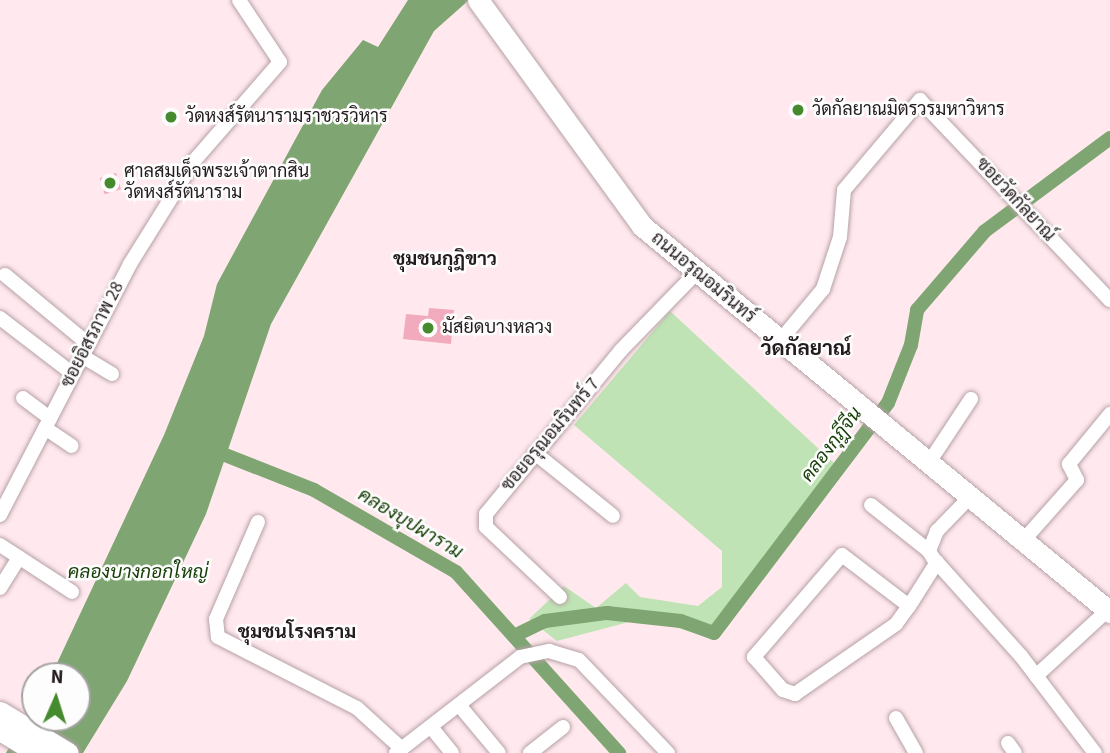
<!DOCTYPE html>
<meta charset="utf-8">
<style>
body{margin:0}
#map{position:relative;width:1110px;height:753px;overflow:hidden;background:#ffe9ee;font-family:"Source Sans 3",Sarabun,sans-serif}
div>[style]{position:absolute}
[style*='--x']{left:calc(var(--x)*1px);top:calc(var(--y)*1px);width:calc(var(--w)*1px);rotate:calc(var(--a)*1deg)}
.green>*{inset:0;background:#bfe3b4}
.water>*{inset:0;background:#7ea572}
.canal>*{height:14px;margin:-7px;padding:0 7px;transform-origin:7px;border-radius:7px;background:#7ea572}
.building>*{inset:0;background:#f1abbd;transform-origin:0 0}
.roads{filter:drop-shadow(0 0 2px #b6a1a6) drop-shadow(0 0 2px #b6a1a6)}
.street>*{height:14px;margin:-7px;padding:0 7px;transform-origin:7px;border-radius:7px;background:#fff}
.secondary>*{height:21px;margin:-10.5px;padding:0 10.5px;transform-origin:10.5px;border-radius:10.5px;background:#fff}
.dots>*{width:19px;height:19px;translate:-50% -50%;box-sizing:border-box;border:4px solid #fdfdfd;border-radius:50%}
span{translate:-50% -50%;white-space:nowrap;text-align:center;line-height:1.15;-webkit-text-stroke:5px #fdfdfd;paint-order:stroke}
.poi-label{font-size:18px;color:#231b1d}
.left{translate:0 -50%;text-align:left}
.street-label{font-size:18px;color:#231b1d}
.neighbourhood-label{font-size:19px;color:#231b1d;font-weight:700}
.water-label{font-size:19px;color:#163d06;font-style:italic}
.quarter-label{font-size:21px;color:#231b1d;font-weight:700}
.north{position:absolute;left:21px;top:662px;width:70px;height:70px;box-sizing:border-box;background:#fdfdfd;border:2px solid #a6a3a3;border-radius:50%;rotate:3deg;font-size:19px;font-weight:700;line-height:28px;text-align:center;color:#231b1d}
.north::after{content:'';display:block;margin:auto;width:24px;height:32px;background:#468a2e;clip-path:polygon(50% 0,100% 100%,50% 72%,0 100%)}
</style>
<div id="map">
<div class="green">
<i style="clip-path:polygon(670px 311px,834px 463px,714px 625px,698px 634px,644px 618px,557px 641px,529px 619px,564px 586px,596px 608px,626px 583px,640px 597px,698px 606px,722px 587px,722px 551px,574px 425px)"></i>
</div>
<div class="water">
<i style="clip-path:polygon(408px 0,469px 0,434px 31px,271px 324px,206px 514px,127px 681px,83px 753px,6px 753px,35px 703px,35px 718px,77px 718px,77px 676px,51px 676px,164px 435px,204px 336px,217px 284px,322px 90px,363px 40px,378px 47px)"></i>
</div>
<div class="canal">
<i style="--x:210;--y:449;--w:112;--a:21.5"></i>
<i style="--x:314;--y:490;--w:164;--a:30"></i>
<i style="--x:456;--y:572;--w:244;--a:48"></i>
<i style="--x:516;--y:635;--w:32;--a:-26"></i>
<i style="--x:545;--y:621;--w:63;--a:-7.4"></i>
<i style="--x:607;--y:613;--w:74;--a:6.2"></i>
<i style="--x:681;--y:621;--w:35;--a:20"></i>
<i style="--x:714;--y:633;--w:288;--a:-52.9"></i>
<i style="--x:888;--y:403;--w:62;--a:-68.4"></i>
<i style="--x:911;--y:345;--w:36;--a:-80"></i>
<i style="--x:917;--y:310;--w:104;--a:-49.3"></i>
<i style="--x:985;--y:231;--w:156;--a:-36.6"></i>
</div>
<div class="building">
<i style="left:116px;top:173px;width:17px;height:17px;rotate:73deg"></i>
<i style="clip-path:polygon(429px 308px,454px 310px,451px 344px,403px 339px,406px 314px,428px 316px)"></i>
</div>
<div class="roads">
<div class="street">
<i style="--x:5;--y:275;--w:108;--a:39.7"></i>
<i style="--x:0;--y:318;--w:92;--a:37.5"></i>
<i style="--x:779;--y:342;--w:69;--a:-50.3"></i>
<i style="--x:823;--y:289;--w:55;--a:-71.9"></i>
<i style="--x:840;--y:237;--w:47;--a:-85.1"></i>
<i style="--x:844;--y:190;--w:118;--a:-49.8"></i>
<i style="--x:920;--y:100;--w:276;--a:46.5"></i>
<i style="--x:82;--y:356;--w:35;--a:31"></i>
<i style="--x:23;--y:398;--w:34;--a:37"></i>
<i style="--x:45;--y:428;--w:32;--a:34"></i>
<i style="--x:535;--y:453;--w:100;--a:38.9"></i>
<i style="--x:928;--y:464;--w:78;--a:-56.5"></i>
<i style="--x:968;--y:499;--w:45;--a:134.1"></i>
<i style="--x:937;--y:531;--w:22;--a:112"></i>
<i style="--x:929;--y:551;--w:8;--a:60"></i>
<i style="--x:933;--y:558;--w:132;--a:48.1"></i>
<i style="--x:1021;--y:656;--w:122;--a:52.7"></i>
<i style="--x:871;--y:505;--w:74;--a:38.4"></i>
<i style="--x:0;--y:515;--w:283;--a:-62.6"></i>
<i style="--x:130;--y:264;--w:121;--a:-58.1"></i>
<i style="--x:194;--y:161;--w:131;--a:-49"></i>
<i style="--x:280;--y:62;--w:74;--a:-123.5"></i>
<i style="--x:258;--y:522;--w:106;--a:113.4"></i>
<i style="--x:216;--y:619;--w:18;--a:84"></i>
<i style="--x:218;--y:637;--w:156;--a:27.1"></i>
<i style="--x:357;--y:708;--w:61;--a:42.3"></i>
<i style="--x:1022;--y:542;--w:83;--a:-48.4"></i>
<i style="--x:1077;--y:480;--w:18;--a:-117"></i>
<i style="--x:1069;--y:464;--w:65;--a:-50.6"></i>
<i style="--x:0;--y:545;--w:86;--a:33.1"></i>
<i style="--x:0;--y:588;--w:36;--a:-58"></i>
<i style="--x:560;--y:597;--w:102;--a:-136.6"></i>
<i style="--x:486;--y:527;--w:13;--a:-90"></i>
<i style="--x:486;--y:514;--w:212;--a:-50.5"></i>
<i style="--x:621;--y:350;--w:107;--a:-45.8"></i>
<i style="--x:909;--y:606;--w:84;--a:-142.7"></i>
<i style="--x:842;--y:555;--w:135;--a:130.8"></i>
<i style="--x:754;--y:657;--w:44;--a:48.7"></i>
<i style="--x:783;--y:690;--w:13;--a:18"></i>
<i style="--x:795;--y:694;--w:123;--a:-34.7"></i>
<i style="--x:896;--y:624;--w:22;--a:-54"></i>
<i style="--x:909;--y:606;--w:7;--a:-56"></i>
<i style="--x:913;--y:600;--w:45;--a:-57.7"></i>
<i style="--x:1036;--y:676;--w:100;--a:-42.6"></i>
<i style="--x:459;--y:705;--w:62;--a:50.2"></i>
<i style="--x:896;--y:718;--w:40;--a:60.3"></i>
<i style="--x:431;--y:727;--w:33;--a:51"></i>
<i style="--x:1008;--y:743;--w:12;--a:55"></i>
<i style="--x:396;--y:753;--w:157;--a:-37.7"></i>
<i style="--x:520;--y:657;--w:30;--a:-12"></i>
<i style="--x:549;--y:651;--w:31;--a:17"></i>
<i style="--x:579;--y:660;--w:129;--a:46.3"></i>
<i style="--x:530;--y:753;--w:42;--a:-38.2"></i>
</div>
<div class="secondary">
<i style="--x:478;--y:0;--w:279;--a:54"></i>
<i style="--x:642;--y:226;--w:607;--a:39.52"></i>
<i style="--x:0;--y:712;--w:79;--a:31.1"></i>
<i style="--x:0;--y:730;--w:44;--a:31.2"></i>
</div>
</div>
<div class="dots">
<i style="left:798px;top:110px;background:#468a2e"></i>
<i style="left:171px;top:117px;background:#468a2e"></i>
<i style="left:110px;top:183px;background:#468a2e"></i>
<i style="left:428px;top:328px;background:#468a2e"></i>
</div>
<div class="poi-label">
<span class="left" style="left:812px;top:110px">วัดกัลยาณมิตรวรมหาวิหาร</span>
<span class="left" style="left:185px;top:117px">วัดหงส์รัตนารามราชวรวิหาร</span>
<span class="left" style="left:124px;top:183px">ศาลสมเด็จพระเจ้าตากสิน<br>วัดหงส์รัตนาราม</span>
<span class="left" style="left:442px;top:328px">มัสยิดบางหลวง</span>
</div>
<div class="street-label">
<span style="left:1015px;top:200px;rotate:47deg">ซอยวัดกัลยาณ์</span>
<span style="left:703px;top:278px;rotate:40deg">ถนนอรุณอมรินทร์</span>
<span style="left:93px;top:335px;rotate:-63deg">ซอยอิสรภาพ 28</span>
<span style="left:551px;top:435px;rotate:-50deg">ซอยอรุณอมรินทร์ 7</span>
</div>
<div class="neighbourhood-label">
<span style="left:445px;top:260px">ชุมชนกุฎิขาว</span>
<span style="left:297px;top:633px">ชุมชนโรงคราม</span>
</div>
<div class="water-label">
<span style="left:832px;top:445px;rotate:-53deg">คลองกุฎีจีน</span>
<span style="left:410px;top:524px;rotate:31deg">คลองบุปผาราม</span>
<span style="left:138px;top:573px">คลองบางกอกใหญ่</span>
</div>
<div class="quarter-label">
<span style="left:806px;top:348px">วัดกัลยาณ์</span>
</div>
<div class="north">N</div>
</div>
